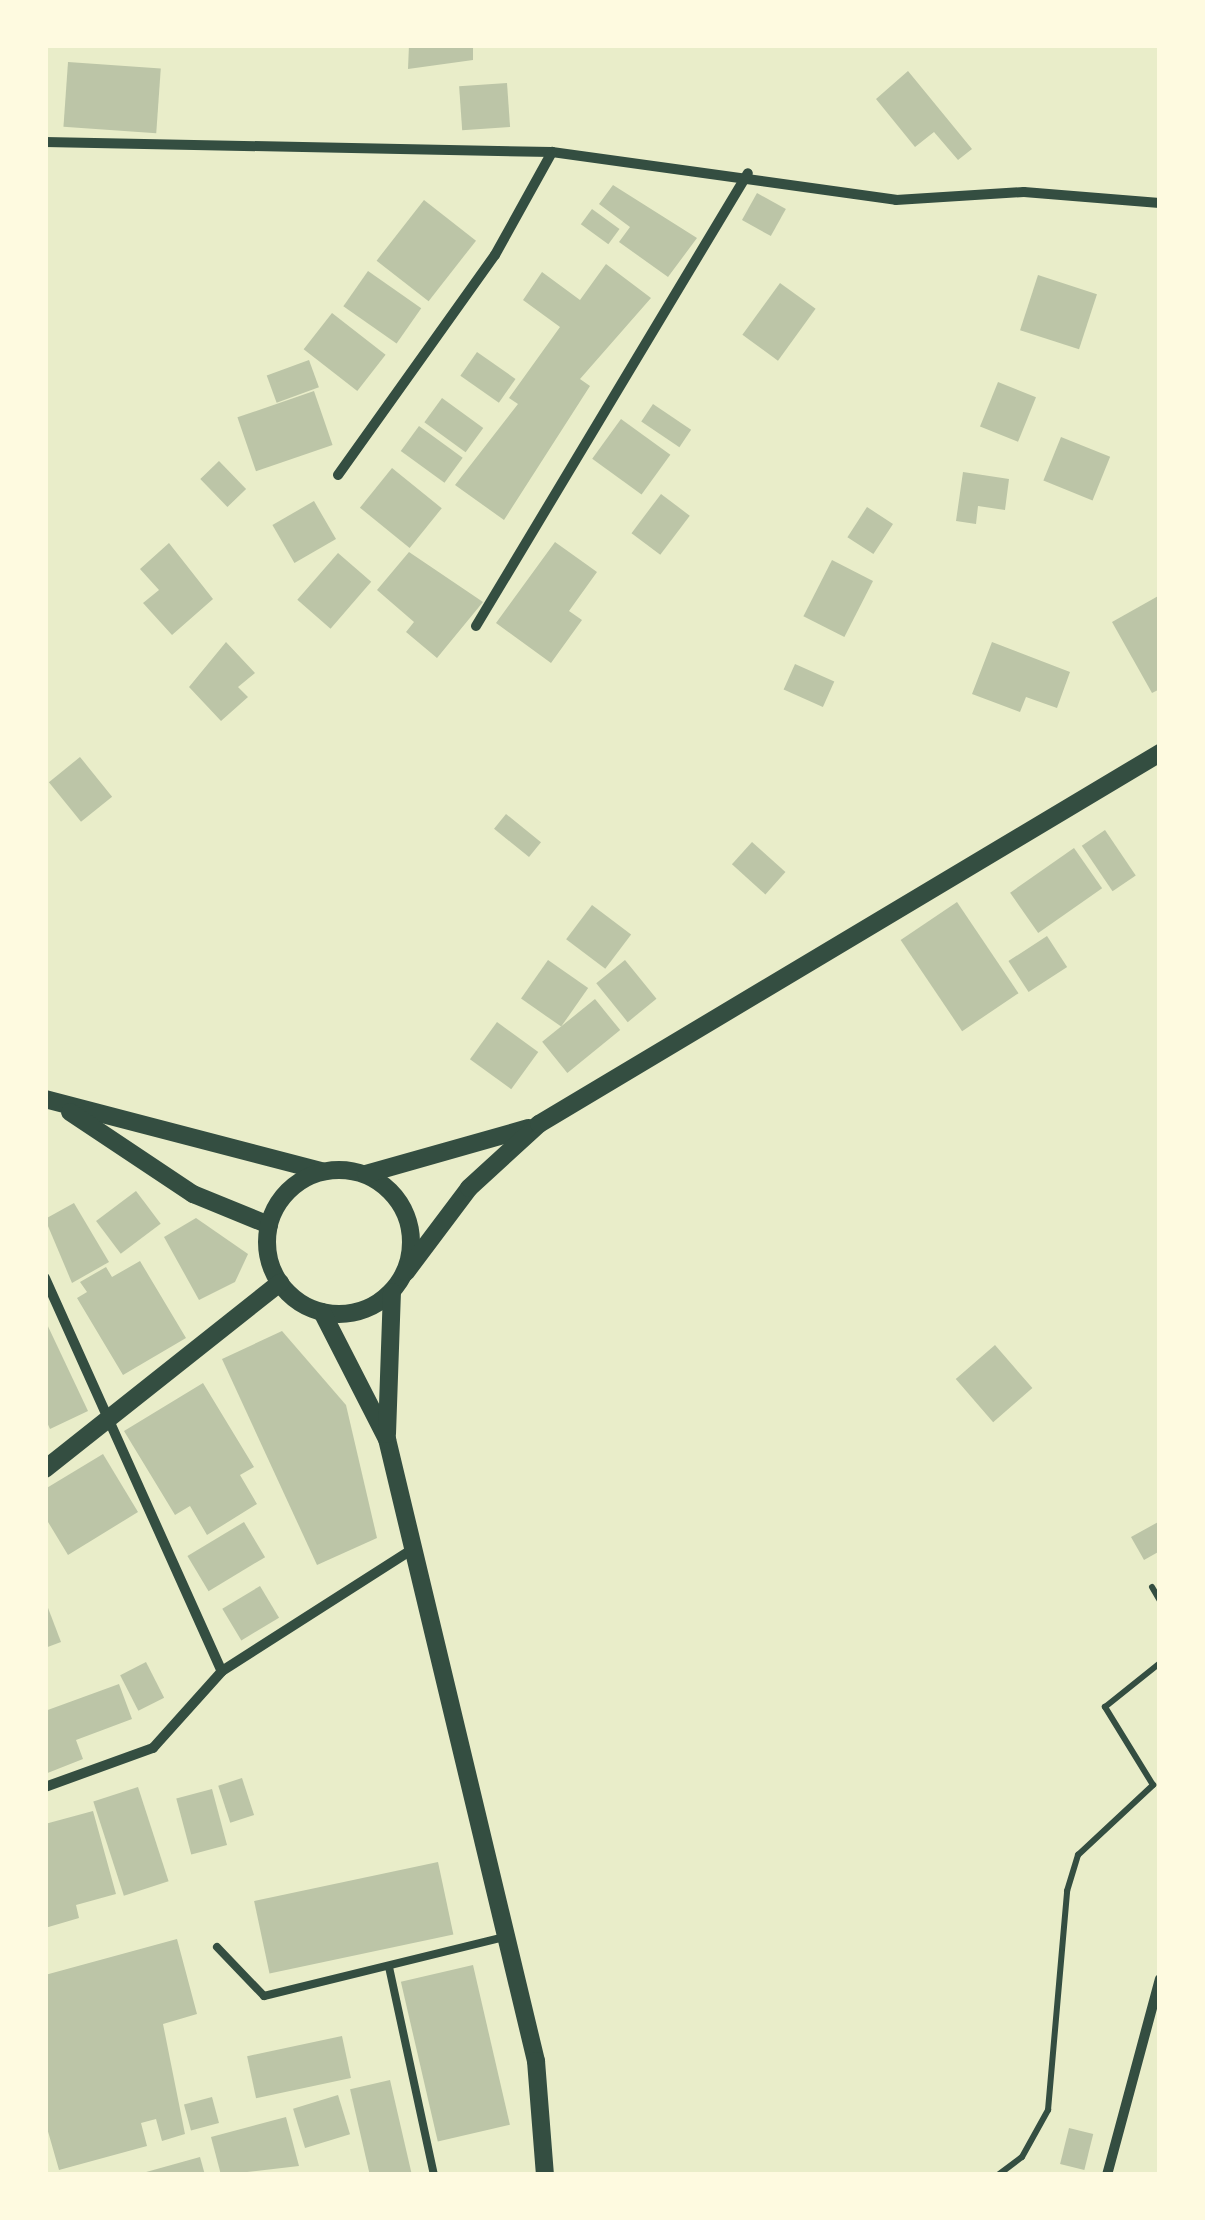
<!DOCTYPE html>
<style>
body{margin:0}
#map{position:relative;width:1205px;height:2220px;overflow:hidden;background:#e9edc9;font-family:"IBM Plex Sans",sans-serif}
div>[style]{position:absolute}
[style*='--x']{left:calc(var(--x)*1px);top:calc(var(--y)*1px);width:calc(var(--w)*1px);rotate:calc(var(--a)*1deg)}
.building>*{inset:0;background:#bcc5a7;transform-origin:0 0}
.path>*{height:6px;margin:-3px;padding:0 3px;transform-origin:3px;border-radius:3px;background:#344e41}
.service>*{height:8px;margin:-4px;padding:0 4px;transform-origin:4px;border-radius:4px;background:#344e41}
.minor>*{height:10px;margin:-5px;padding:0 5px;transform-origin:5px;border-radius:5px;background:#344e41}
.tertiary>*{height:18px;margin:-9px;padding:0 9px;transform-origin:9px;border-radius:9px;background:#344e41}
.tertiary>.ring{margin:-9px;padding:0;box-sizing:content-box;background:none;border:18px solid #344e41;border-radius:50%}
span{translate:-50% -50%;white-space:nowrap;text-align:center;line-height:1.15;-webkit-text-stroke:8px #fefae0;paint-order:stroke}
.frame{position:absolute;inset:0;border:48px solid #fefae0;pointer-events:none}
</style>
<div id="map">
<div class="building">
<i style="clip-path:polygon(409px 45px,473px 45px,473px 60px,408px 69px)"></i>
<i style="left:68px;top:62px;width:93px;height:65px;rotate:4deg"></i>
<i style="clip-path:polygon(908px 71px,972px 149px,958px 160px,934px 132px,915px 147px,876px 99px)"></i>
<i style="left:507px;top:83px;width:44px;height:48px;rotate:86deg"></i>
<i style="clip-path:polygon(613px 185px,697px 238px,668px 277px,619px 242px,630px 227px,599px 204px)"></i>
<i style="left:757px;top:193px;width:33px;height:31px;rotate:29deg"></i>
<i style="left:424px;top:200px;width:66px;height:77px;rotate:38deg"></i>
<i style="left:592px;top:209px;width:34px;height:19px;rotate:36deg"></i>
<i style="clip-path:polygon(606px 264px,651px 298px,580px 379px,590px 386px,504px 520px,455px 485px,518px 404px,509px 398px,560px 327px,523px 300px,542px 272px,580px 300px)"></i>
<i style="left:368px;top:271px;width:65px;height:43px;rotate:35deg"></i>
<i style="left:1038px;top:275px;width:62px;height:58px;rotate:18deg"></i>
<i style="left:780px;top:283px;width:44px;height:64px;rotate:36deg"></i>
<i style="left:332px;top:313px;width:68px;height:46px;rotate:38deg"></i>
<i style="left:477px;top:352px;width:47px;height:29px;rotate:35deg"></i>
<i style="left:309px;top:360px;width:29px;height:45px;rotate:70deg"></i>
<i style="left:998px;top:382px;width:41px;height:48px;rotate:22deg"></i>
<i style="left:314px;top:391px;width:57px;height:81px;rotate:71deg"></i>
<i style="left:442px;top:398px;width:51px;height:30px;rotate:36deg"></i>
<i style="left:653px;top:404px;width:46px;height:21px;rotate:34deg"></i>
<i style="left:621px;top:419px;width:61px;height:49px;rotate:36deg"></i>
<i style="left:419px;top:426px;width:54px;height:31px;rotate:36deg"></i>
<i style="left:1061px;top:437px;width:53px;height:47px;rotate:22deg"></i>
<i style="left:219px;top:461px;width:39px;height:26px;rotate:46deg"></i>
<i style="left:392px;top:468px;width:64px;height:51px;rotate:39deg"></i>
<i style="clip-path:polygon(963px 472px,1009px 479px,1005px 510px,978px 506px,976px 524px,956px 521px)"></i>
<i style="left:661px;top:494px;width:36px;height:49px;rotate:37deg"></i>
<i style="left:314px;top:501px;width:44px;height:48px;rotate:60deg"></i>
<i style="left:867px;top:507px;width:31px;height:36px;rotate:33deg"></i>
<i style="clip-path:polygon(555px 542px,597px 572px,569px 611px,582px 620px,551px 663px,496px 623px)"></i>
<i style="clip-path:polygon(169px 543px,213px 599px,172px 635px,143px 603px,159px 590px,140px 569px)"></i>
<i style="clip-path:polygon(409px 552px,483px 602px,437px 658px,406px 632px,414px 622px,377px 590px)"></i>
<i style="left:338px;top:553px;width:44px;height:62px;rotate:41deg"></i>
<i style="left:832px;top:560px;width:46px;height:63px;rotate:27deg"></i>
<i style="clip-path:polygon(1160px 595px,1160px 689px,1152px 693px,1112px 622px)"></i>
<i style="clip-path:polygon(226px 642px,255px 673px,238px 687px,248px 697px,221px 721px,189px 687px)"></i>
<i style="clip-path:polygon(992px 642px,1070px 672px,1057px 708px,1026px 697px,1020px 712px,972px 694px)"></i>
<i style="left:795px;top:664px;width:43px;height:28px;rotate:24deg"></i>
<i style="left:80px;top:757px;width:51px;height:40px;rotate:51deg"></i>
<i style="left:506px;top:814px;width:45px;height:19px;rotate:39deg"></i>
<i style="left:1105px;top:830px;width:55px;height:28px;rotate:56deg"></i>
<i style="left:752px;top:842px;width:45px;height:30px;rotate:42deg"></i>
<i style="left:1074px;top:848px;width:49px;height:78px;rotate:55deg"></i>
<i style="left:957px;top:902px;width:110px;height:68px;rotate:56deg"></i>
<i style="left:592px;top:905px;width:49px;height:43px;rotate:37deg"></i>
<i style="left:1047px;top:936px;width:37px;height:46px;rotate:57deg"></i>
<i style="left:548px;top:960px;width:49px;height:47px;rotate:35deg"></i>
<i style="left:625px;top:960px;width:50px;height:37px;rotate:51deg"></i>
<i style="left:595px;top:999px;width:40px;height:68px;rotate:51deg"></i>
<i style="left:497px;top:1022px;width:51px;height:46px;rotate:36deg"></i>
<i style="left:136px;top:1191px;width:41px;height:50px;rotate:53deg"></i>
<i style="clip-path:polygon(74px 1203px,109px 1262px,72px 1283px,45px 1219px)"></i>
<i style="clip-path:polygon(196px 1218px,248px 1254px,235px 1282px,199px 1300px,164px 1237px)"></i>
<i style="clip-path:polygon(140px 1261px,186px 1338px,123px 1375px,77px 1298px,87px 1292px,80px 1282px,106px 1267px,112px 1277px)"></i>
<i style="clip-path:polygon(45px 1320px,88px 1411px,50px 1429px,45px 1418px)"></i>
<i style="clip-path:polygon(282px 1331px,346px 1405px,377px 1538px,317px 1565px,222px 1359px)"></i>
<i style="left:995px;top:1345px;width:57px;height:52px;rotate:49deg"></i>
<i style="clip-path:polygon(203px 1383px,254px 1467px,240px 1475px,257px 1504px,207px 1535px,190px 1506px,175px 1515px,124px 1431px)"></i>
<i style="clip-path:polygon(103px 1454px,138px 1512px,68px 1555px,45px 1517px,45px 1489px)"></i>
<i style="clip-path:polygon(1160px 1521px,1160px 1551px,1144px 1560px,1131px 1537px)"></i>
<i style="left:244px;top:1522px;width:41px;height:66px;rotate:59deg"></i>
<i style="left:260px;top:1586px;width:37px;height:44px;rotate:59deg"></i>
<i style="clip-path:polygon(45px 1600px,61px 1642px,45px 1648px)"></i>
<i style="left:146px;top:1662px;width:40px;height:29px;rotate:63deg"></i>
<i style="clip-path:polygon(119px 1684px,132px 1719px,76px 1740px,83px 1759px,45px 1774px,45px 1711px)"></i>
<i style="left:242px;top:1778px;width:39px;height:25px;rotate:72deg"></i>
<i style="left:138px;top:1787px;width:99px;height:47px;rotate:72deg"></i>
<i style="left:212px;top:1789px;width:58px;height:37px;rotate:75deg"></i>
<i style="clip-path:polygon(93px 1811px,116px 1894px,76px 1905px,79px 1918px,45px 1928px,45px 1824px)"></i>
<i style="left:438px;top:1862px;width:74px;height:188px;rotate:78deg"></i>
<i style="clip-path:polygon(177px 1939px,197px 2014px,163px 2024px,185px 2134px,162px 2141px,156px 2119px,141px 2123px,147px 2146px,59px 2170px,45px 2121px,45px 1975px)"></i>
<i style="left:473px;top:1965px;width:164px;height:74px;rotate:77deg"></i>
<i style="left:342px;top:2036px;width:43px;height:97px;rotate:78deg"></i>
<i style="left:390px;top:2080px;width:98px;height:41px;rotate:77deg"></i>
<i style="left:338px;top:2095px;width:41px;height:47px;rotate:73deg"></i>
<i style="left:212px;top:2097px;width:27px;height:29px;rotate:75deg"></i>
<i style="clip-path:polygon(286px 2117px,299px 2166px,221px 2175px,211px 2137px)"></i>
<i style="left:1069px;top:2128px;width:25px;height:37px;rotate:14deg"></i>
<i style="clip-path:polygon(200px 2157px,205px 2175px,139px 2175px,139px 2174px)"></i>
</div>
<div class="path">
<i style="--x:1152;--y:1587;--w:16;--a:60"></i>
<i style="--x:998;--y:2175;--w:30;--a:-37"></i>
<i style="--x:1022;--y:2157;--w:54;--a:-61"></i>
<i style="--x:1048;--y:2110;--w:220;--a:-85"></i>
<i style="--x:1067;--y:1891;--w:38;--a:-73"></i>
<i style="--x:1078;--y:1855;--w:103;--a:-43"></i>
<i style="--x:1153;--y:1785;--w:92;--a:-121.6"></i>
<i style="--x:1105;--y:1707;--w:70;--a:-38.7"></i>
</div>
<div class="service">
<i style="--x:217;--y:1947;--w:68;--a:46.2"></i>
<i style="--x:264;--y:1996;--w:248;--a:-13.8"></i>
<i style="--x:389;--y:1967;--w:213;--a:77.8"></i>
</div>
<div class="minor">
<i style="--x:45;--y:142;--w:507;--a:1.13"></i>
<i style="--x:552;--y:152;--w:347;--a:7.9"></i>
<i style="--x:896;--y:200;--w:128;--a:-3.6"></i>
<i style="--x:1024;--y:192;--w:136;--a:4.6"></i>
<i style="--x:338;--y:475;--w:270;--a:-54.5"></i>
<i style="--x:495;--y:255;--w:118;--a:-61"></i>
<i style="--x:476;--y:626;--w:528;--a:-59.02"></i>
<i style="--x:45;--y:1278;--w:431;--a:65.8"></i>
<i style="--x:45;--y:1787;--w:115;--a:-19.9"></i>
<i style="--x:153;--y:1748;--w:103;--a:-48.1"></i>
<i style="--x:222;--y:1671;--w:227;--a:-32.6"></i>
<i style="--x:1107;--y:2175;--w:203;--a:-74.9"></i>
</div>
<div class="tertiary">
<i style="--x:45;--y:1099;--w:286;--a:14.6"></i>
<i style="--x:70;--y:1112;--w:148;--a:33.7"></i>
<i style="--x:193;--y:1194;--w:82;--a:22.2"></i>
<i class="ring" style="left:267px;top:1170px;width:126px;height:126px"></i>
<i style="--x:366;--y:1174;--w:169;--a:-15.8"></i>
<i style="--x:406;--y:1272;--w:105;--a:-53.1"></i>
<i style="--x:469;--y:1188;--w:95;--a:-42.4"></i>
<i style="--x:539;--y:1124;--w:723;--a:-30.86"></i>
<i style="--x:322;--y:1312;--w:143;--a:62.9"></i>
<i style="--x:387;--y:1439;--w:640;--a:76.53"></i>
<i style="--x:536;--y:2061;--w:114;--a:85.5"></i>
<i style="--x:387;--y:1434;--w:142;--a:-88"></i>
<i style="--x:45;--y:1469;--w:300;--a:-38.4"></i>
</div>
<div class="frame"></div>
</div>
